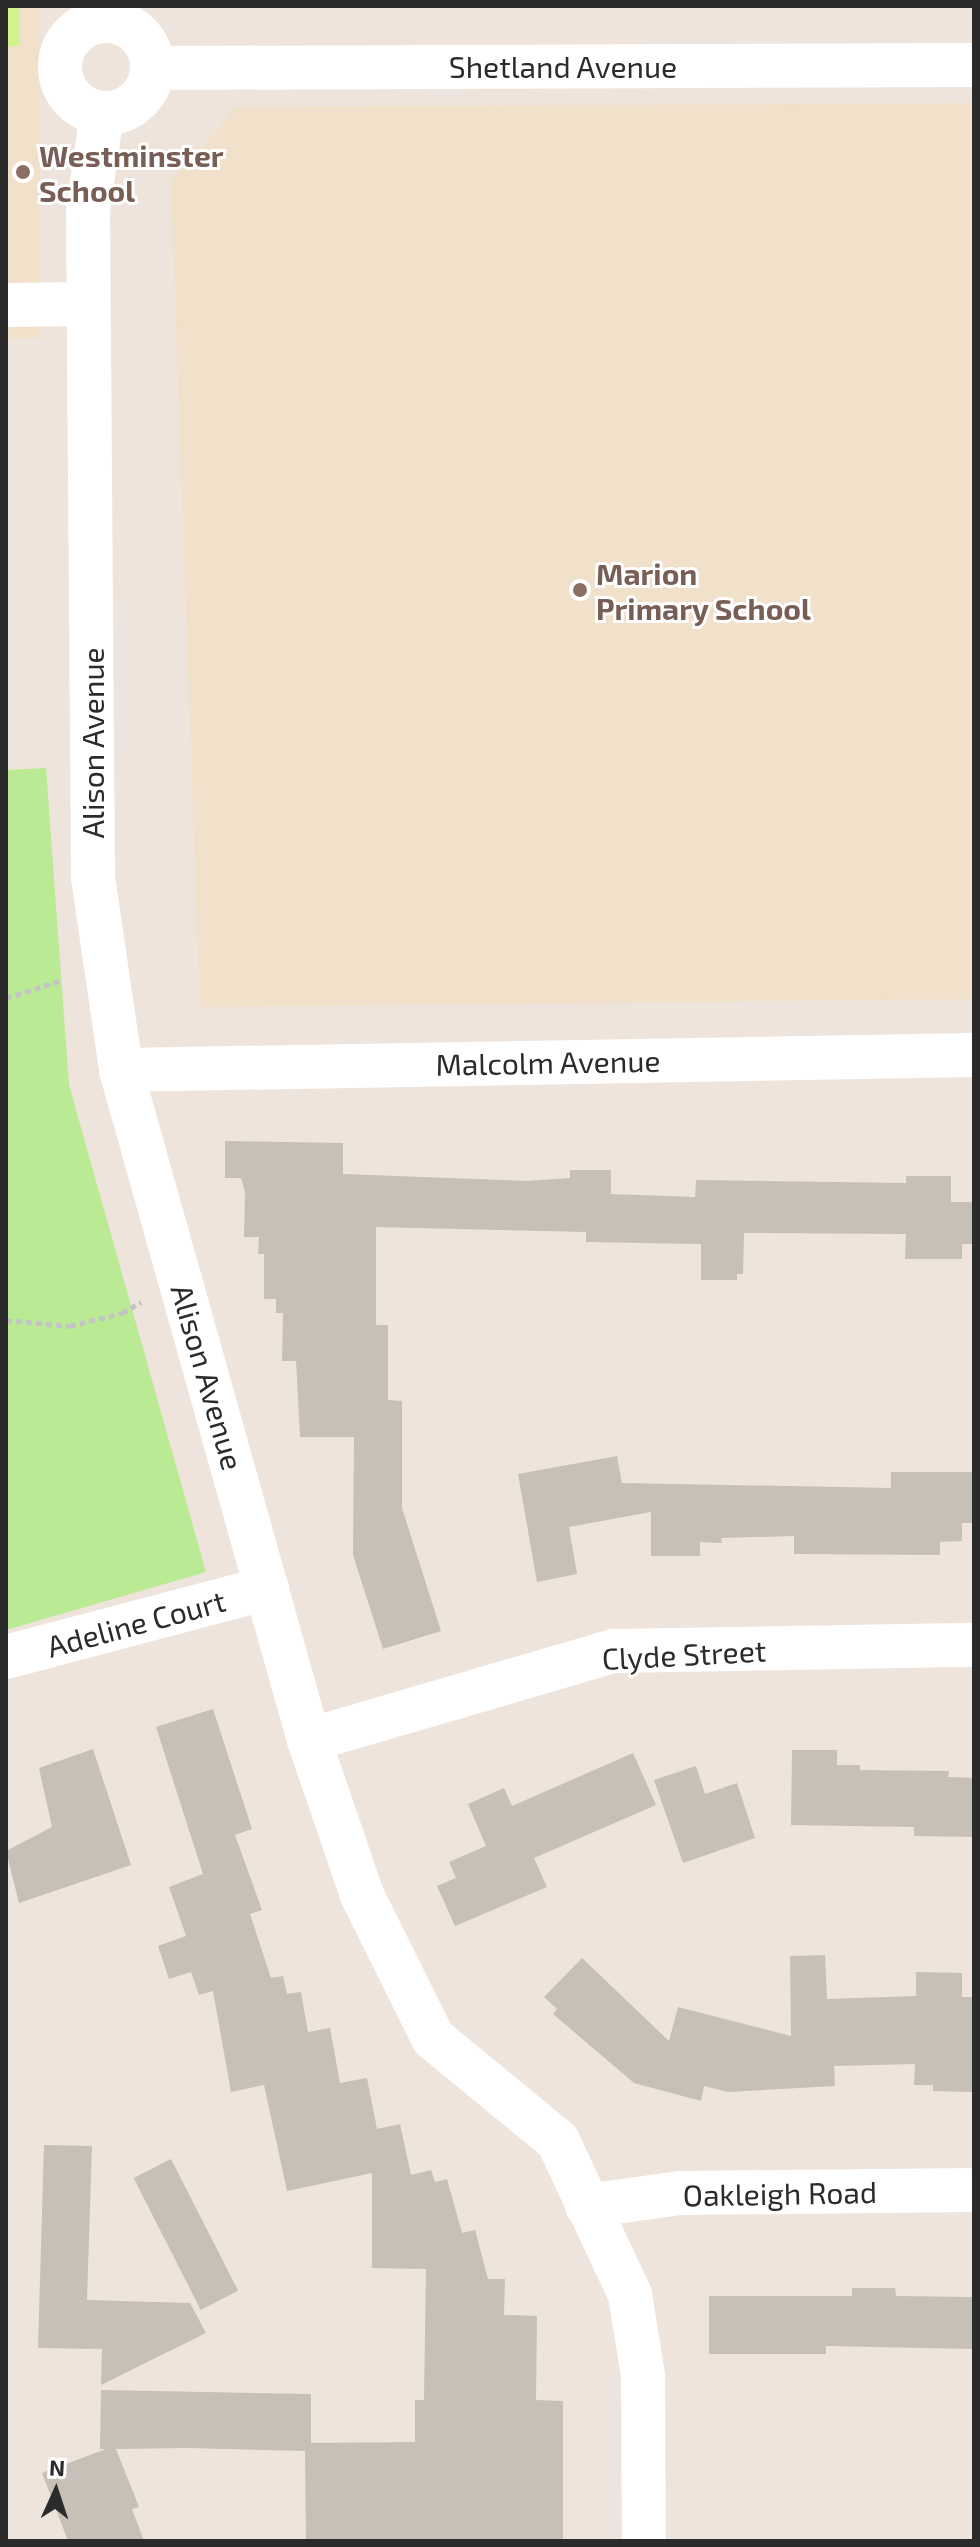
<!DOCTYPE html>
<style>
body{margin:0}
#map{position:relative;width:980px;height:2547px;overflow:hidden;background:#eee4dc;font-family:"Exo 2",sans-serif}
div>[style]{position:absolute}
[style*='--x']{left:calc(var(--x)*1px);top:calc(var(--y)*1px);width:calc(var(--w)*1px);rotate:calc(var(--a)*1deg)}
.education>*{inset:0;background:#f1e0ca;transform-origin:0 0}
.green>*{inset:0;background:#baea93}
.pitch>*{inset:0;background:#d2f28e;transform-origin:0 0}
.building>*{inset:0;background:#c6c0b7;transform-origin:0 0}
.path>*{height:5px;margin-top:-2.5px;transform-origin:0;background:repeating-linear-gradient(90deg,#c4c4c4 0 6px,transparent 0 10px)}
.minor>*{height:44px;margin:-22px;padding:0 22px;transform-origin:22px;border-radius:22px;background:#fff}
.minor>.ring{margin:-22px;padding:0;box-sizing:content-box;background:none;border:44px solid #fff;border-radius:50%}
.dots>*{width:22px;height:22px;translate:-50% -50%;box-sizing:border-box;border:4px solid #fff;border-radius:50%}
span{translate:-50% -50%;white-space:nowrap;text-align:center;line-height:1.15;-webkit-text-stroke:6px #fff;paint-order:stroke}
.street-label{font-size:30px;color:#2b2b2b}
.education-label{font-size:30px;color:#785e54;font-weight:700}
.left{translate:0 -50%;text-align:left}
.frame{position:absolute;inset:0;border:8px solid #2b2b2b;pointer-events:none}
.north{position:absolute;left:16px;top:2451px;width:80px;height:80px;-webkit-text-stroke:6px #fff;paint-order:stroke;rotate:3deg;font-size:22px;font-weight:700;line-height:32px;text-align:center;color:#2b2b2b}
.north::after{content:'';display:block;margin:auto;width:28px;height:36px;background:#2b2b2b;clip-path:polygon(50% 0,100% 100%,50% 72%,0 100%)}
</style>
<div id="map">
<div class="education">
<i style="left:6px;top:6px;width:34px;height:332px"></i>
<i style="clip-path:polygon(974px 103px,974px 999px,200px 1007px,171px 181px,237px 107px)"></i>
</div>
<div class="green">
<i style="clip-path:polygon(46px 768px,69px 1085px,206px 1572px,6px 1630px,6px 770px)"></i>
</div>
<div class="pitch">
<i style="left:6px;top:6px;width:14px;height:40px"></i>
</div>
<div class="building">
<i style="clip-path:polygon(225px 1141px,343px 1143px,343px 1174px,528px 1181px,570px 1178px,570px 1170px,611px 1170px,611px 1194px,695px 1197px,696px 1180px,906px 1183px,906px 1176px,951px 1176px,951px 1202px,974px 1202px,974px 1244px,962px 1244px,962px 1259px,905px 1259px,906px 1234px,744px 1233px,743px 1274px,737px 1274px,737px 1280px,701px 1280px,701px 1244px,586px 1242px,586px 1232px,376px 1227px,376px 1325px,388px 1325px,388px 1400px,402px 1401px,402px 1508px,441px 1631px,383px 1649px,353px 1555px,354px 1437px,300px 1437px,296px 1361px,282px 1361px,283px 1313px,276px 1313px,276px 1299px,264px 1299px,264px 1254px,258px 1254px,259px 1237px,244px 1237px,245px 1192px,241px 1178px,225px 1178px)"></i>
<i style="clip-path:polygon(617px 1456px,622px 1483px,891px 1488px,891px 1472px,974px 1472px,974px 1523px,962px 1523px,962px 1541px,940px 1542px,940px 1555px,794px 1554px,794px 1536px,721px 1538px,722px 1543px,700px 1542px,700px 1556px,651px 1556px,651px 1512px,569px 1527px,577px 1574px,537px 1582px,518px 1474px)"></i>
<i style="clip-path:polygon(213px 1709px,252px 1829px,235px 1835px,262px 1910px,250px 1914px,271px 1978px,283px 1976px,287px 1994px,301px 1992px,308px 2032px,330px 2028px,340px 2083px,367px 2078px,377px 2129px,400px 2124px,411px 2175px,431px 2170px,435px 2182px,447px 2179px,462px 2233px,475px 2230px,488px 2279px,505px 2279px,504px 2315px,537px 2316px,536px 2400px,563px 2401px,563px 2541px,306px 2541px,305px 2451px,188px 2448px,116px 2449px,139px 2507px,132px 2509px,144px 2541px,68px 2541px,42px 2473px,106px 2449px,100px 2449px,101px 2390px,311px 2394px,311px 2443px,415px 2442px,415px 2400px,424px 2400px,426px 2269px,372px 2268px,372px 2173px,287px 2191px,264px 2085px,231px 2092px,213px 1991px,199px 1995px,191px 1972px,169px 1979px,158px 1946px,186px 1936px,169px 1887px,203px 1874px,156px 1727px)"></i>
<i style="clip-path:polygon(93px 1749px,131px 1865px,19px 1903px,6px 1851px,52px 1827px,39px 1768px)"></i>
<i style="clip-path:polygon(792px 1750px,837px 1750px,837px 1765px,860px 1765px,860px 1770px,949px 1771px,948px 1777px,974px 1778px,974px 1837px,914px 1836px,914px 1827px,791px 1825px)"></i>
<i style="clip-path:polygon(633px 1753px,656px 1805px,534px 1858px,547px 1887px,455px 1926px,437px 1886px,456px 1878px,449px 1862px,486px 1846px,468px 1804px,504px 1788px,512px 1806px)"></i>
<i style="clip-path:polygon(696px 1766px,705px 1794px,737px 1783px,755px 1838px,683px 1863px,654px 1780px)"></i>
<i style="clip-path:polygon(825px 1955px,827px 1999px,916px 1996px,916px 1972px,962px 1973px,962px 1997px,974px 1997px,974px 2092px,933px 2091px,933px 2085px,914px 2085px,915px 2064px,834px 2066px,835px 2086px,728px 2092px,704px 2086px,701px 2101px,634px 2083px,553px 2014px,557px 2009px,544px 1997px,582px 1958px,669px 2041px,678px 2007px,791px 2036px,790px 1956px)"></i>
<i style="clip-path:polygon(44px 2145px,92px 2146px,87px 2300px,190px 2303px,206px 2333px,101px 2385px,102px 2349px,38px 2348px)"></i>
<i style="left:171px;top:2159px;width:148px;height:42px;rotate:63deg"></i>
<i style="clip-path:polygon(852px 2288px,895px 2288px,896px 2296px,974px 2297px,974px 2349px,826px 2346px,826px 2354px,709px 2354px,709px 2296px,852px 2296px)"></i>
</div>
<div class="path">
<i style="--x:6;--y:998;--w:59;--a:-17.8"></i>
<i style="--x:6;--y:1320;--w:64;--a:5.4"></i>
<i style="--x:70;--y:1326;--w:54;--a:-14"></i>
<i style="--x:122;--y:1313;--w:22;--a:-30"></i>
</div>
<div class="minor">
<i class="ring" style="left:60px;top:21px;width:48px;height:48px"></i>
<i style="--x:152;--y:68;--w:822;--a:-0.21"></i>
<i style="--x:102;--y:113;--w:98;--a:98.2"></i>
<i style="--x:88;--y:210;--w:667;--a:89.57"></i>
<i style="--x:93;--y:877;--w:195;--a:81.7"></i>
<i style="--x:121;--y:1070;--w:696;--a:74.33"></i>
<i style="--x:309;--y:1740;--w:164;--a:71.1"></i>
<i style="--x:362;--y:1895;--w:160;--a:63.6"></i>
<i style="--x:433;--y:2038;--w:162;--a:39.5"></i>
<i style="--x:558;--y:2141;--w:170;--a:64.9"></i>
<i style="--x:630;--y:2295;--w:81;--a:80.8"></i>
<i style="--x:643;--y:2375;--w:166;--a:89.7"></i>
<i style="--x:6;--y:305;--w:82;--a:-0.7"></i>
<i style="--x:121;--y:1070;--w:853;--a:-1.01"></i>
<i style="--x:6;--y:1657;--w:270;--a:-14.8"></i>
<i style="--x:309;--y:1740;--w:318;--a:-16.3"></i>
<i style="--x:614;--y:1651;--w:360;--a:-1"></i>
<i style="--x:587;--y:2206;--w:94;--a:-8"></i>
<i style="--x:680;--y:2193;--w:294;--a:-0.6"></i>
</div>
<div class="dots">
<i style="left:23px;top:172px;background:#8d6e63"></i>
<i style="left:580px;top:590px;background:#8d6e63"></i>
</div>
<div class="street-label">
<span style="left:563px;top:66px">Shetland Avenue</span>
<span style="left:92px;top:743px;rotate:-90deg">Alison Avenue</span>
<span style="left:548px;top:1062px;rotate:-1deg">Malcolm Avenue</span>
<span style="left:208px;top:1377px;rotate:74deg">Alison Avenue</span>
<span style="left:136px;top:1623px;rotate:-15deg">Adeline Court</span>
<span style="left:684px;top:1654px;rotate:-3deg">Clyde Street</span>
<span style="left:780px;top:2193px;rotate:-1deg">Oakleigh Road</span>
</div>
<div class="education-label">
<span class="left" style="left:39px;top:172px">Westminster<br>School</span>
<span class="left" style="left:596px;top:590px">Marion<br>Primary School</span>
</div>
<div class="frame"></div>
<div class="north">N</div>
</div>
